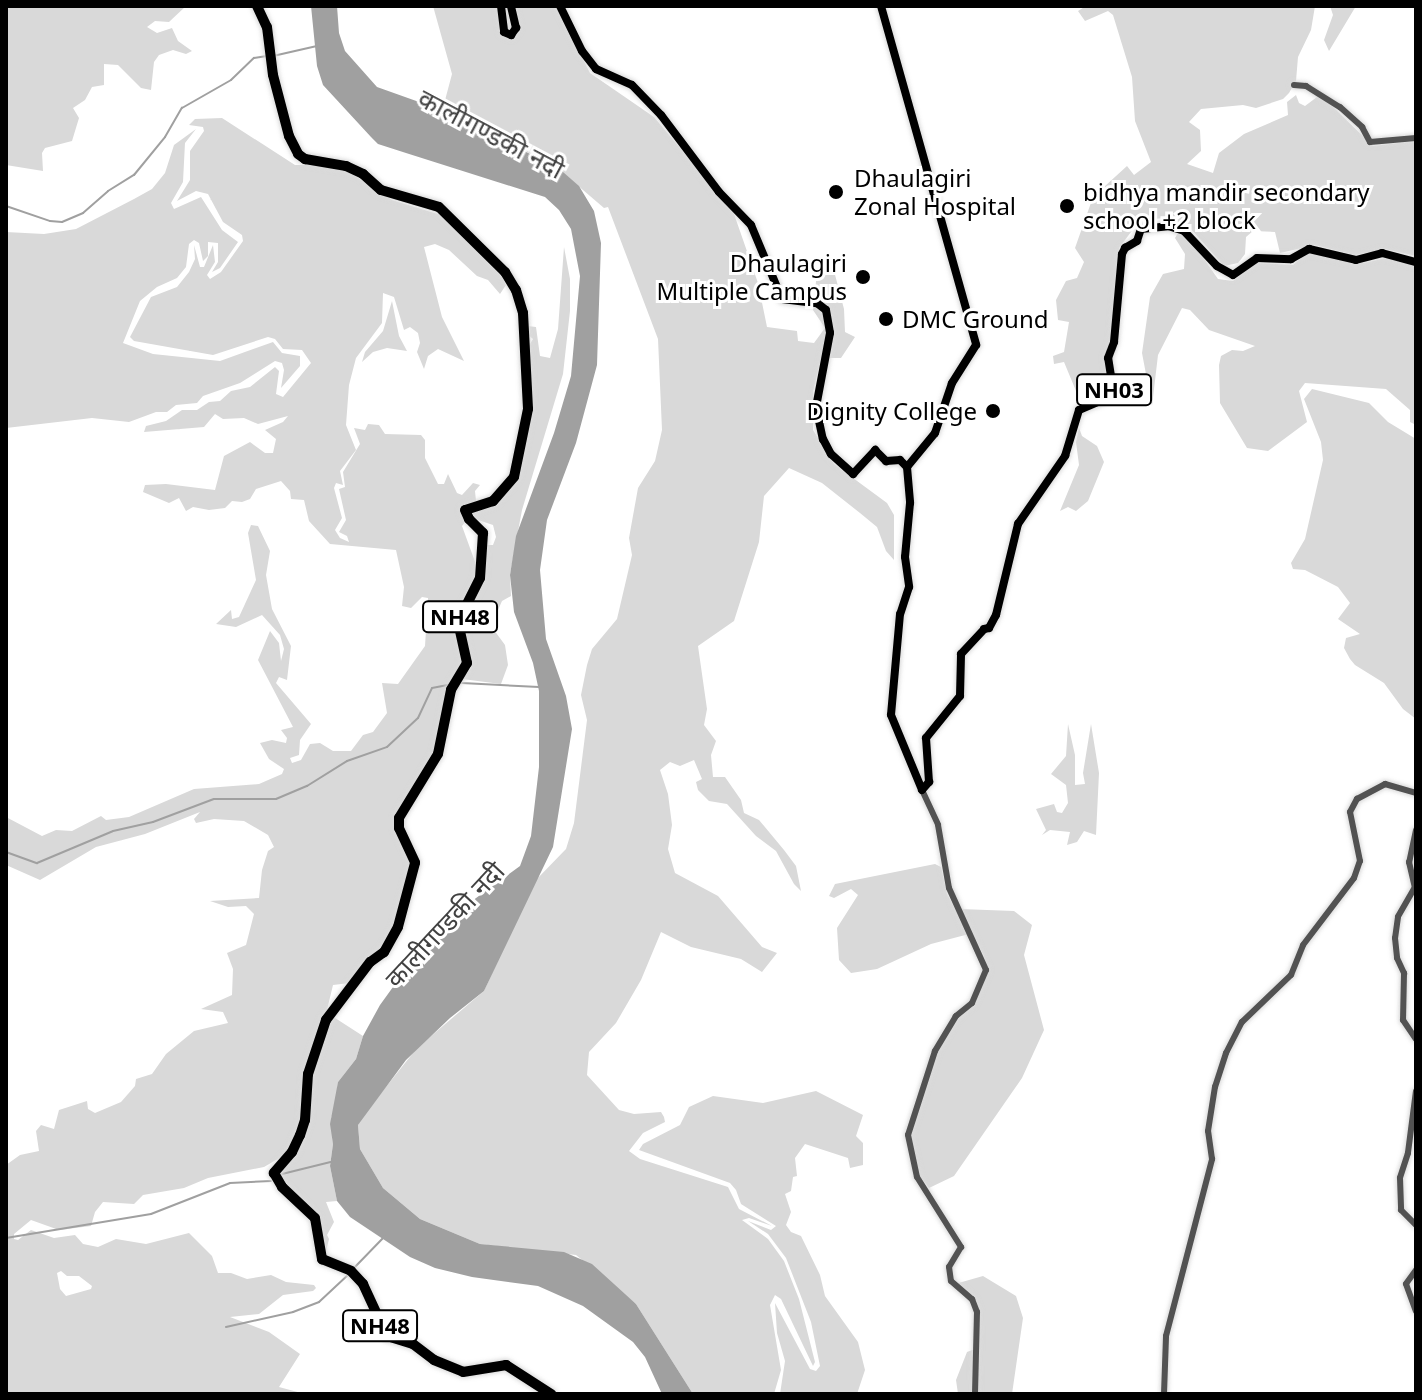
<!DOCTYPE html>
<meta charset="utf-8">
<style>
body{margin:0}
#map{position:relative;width:1422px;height:1400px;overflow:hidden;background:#fff;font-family:"Noto Sans","Noto Sans Devanagari",sans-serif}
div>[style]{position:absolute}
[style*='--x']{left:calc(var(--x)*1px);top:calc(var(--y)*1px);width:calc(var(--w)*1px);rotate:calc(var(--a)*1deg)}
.green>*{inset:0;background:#d9d9d9}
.water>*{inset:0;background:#a0a0a0}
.stream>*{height:2px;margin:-1px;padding:0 1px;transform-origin:1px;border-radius:1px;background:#a0a0a0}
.roads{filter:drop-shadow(0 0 2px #dbdbdb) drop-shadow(0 0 2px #dbdbdb)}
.minor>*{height:6px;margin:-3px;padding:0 3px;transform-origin:3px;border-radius:3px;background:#525252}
.major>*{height:8px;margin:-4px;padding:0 4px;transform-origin:4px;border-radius:4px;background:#000}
.highway>*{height:10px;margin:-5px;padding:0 5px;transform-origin:5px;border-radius:5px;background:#000}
.dots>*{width:22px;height:22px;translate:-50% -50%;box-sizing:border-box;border:4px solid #fff;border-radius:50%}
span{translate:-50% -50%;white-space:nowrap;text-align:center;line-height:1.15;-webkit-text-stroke:6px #fff;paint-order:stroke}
.shield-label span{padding:2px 6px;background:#fff;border:2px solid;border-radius:6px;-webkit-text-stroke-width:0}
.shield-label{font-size:22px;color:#000;font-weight:700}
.poi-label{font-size:24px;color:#000}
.left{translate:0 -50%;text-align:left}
.right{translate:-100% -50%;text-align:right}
.water-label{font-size:26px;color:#414141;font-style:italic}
.frame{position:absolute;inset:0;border:8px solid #000;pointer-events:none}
</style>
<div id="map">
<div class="green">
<i style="clip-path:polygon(6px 6px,186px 6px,169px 22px,155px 21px,147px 27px,157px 33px,172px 28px,178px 41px,192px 51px,186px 54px,173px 50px,159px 55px,154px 62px,151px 90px,141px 88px,118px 65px,104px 64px,104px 85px,92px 87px,85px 100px,73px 108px,79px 118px,72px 141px,45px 148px,42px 153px,43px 171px,6px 165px)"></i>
<i style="clip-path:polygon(433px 6px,498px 6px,502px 32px,515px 36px,514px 6px,556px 6px,590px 73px,654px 117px,733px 211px,758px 283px,767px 327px,797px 331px,798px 341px,814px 343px,825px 328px,813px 310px,817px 272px,822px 260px,833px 267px,844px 309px,845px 332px,855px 337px,841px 358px,821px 358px,813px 392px,813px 430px,834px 464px,887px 503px,894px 515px,894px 560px,886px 551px,877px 527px,860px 513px,822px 483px,789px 468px,764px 496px,759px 542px,734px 621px,698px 646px,707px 709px,704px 725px,716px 741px,711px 755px,713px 777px,725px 777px,741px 800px,744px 813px,759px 820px,784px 850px,796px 866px,801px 891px,794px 884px,776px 851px,756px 836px,727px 804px,709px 801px,698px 790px,696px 782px,702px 779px,694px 760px,680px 766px,670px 762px,660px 770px,668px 794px,672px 825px,668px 849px,675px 873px,718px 896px,762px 947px,777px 953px,762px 972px,741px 959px,691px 947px,661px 932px,641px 980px,616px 1023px,589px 1052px,587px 1075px,619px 1110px,634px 1114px,661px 1112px,664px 1117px,665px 1122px,643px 1133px,629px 1151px,640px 1159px,728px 1187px,739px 1209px,772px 1226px,749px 1218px,742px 1220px,768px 1239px,784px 1261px,799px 1299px,815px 1362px,813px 1366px,781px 1299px,775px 1295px,770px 1305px,781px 1370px,774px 1394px,693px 1394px,636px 1304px,576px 1255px,480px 1244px,420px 1219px,383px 1188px,360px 1149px,358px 1125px,362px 1117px,417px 1048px,484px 991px,534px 882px,566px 849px,574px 823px,587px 720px,581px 695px,587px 665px,592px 649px,617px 619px,632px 555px,629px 538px,638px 488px,655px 461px,662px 430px,658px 339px,608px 207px,604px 208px,562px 172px,444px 104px,452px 74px)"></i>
<i style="clip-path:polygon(1086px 6px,1315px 6px,1311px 30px,1298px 57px,1296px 81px,1289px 93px,1283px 99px,1256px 108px,1243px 105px,1201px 109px,1189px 122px,1200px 130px,1201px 151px,1187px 164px,1213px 173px,1219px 153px,1244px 134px,1288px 115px,1287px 102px,1296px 95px,1299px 103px,1305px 106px,1317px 97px,1326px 100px,1373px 146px,1416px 141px,1416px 256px,1385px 249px,1355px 255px,1315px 245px,1280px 253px,1275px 232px,1253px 231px,1246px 237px,1245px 254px,1238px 263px,1224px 266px,1189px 227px,1166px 218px,1140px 220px,1119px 248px,1111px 339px,1105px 356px,1107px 380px,1112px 388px,1108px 398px,1096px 397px,1081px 403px,1064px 362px,1054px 364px,1053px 356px,1064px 352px,1069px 322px,1058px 320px,1056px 300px,1066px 281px,1077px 278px,1084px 262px,1075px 248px,1093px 197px,1127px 166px,1134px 175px,1151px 162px,1135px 121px,1132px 77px,1113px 15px,1108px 11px,1085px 21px,1078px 11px)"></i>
<i style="clip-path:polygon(1330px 6px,1356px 6px,1329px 51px,1324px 40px,1333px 15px)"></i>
<i style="clip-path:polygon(evenodd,222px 118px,295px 165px,321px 165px,349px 172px,392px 200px,441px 215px,500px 273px,506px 285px,500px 294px,488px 280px,477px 276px,449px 250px,435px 244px,424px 247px,442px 317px,464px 361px,438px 349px,428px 356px,424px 369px,417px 352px,420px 343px,418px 333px,410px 327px,404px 330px,394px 297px,383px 293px,382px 323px,356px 358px,349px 385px,346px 425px,356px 450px,340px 471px,343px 485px,336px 483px,334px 488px,342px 518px,335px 530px,340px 538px,349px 542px,347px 536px,339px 532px,346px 520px,339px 489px,345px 487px,343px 472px,360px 444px,354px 428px,365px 430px,368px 424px,379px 425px,385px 434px,421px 435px,425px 440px,425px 458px,438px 484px,444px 484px,448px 474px,457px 493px,462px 495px,473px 483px,480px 485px,475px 491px,476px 501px,465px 505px,466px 521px,462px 526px,478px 570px,456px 621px,462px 666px,439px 742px,394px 820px,395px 829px,408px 848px,412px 870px,403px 903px,385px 945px,350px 983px,333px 985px,302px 1114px,288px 1153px,264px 1167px,208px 1178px,184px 1188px,143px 1195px,134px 1204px,103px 1202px,95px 1212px,91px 1226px,59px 1230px,31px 1220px,14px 1234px,14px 1239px,18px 1240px,31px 1230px,54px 1238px,75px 1235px,83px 1244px,98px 1247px,116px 1239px,146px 1244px,189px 1233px,212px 1256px,218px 1273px,231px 1273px,247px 1279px,271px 1275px,286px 1282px,314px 1285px,316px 1288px,313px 1291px,283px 1295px,259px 1314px,230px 1317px,269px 1332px,300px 1354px,279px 1387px,305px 1394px,6px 1394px,6px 1165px,20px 1155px,39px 1151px,36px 1131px,41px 1125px,54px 1129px,59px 1110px,87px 1101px,88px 1109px,95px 1113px,121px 1102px,135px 1086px,136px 1079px,152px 1074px,166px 1054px,194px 1031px,228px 1023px,223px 1012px,201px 1009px,232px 995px,233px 969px,227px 953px,246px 945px,254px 914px,246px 906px,228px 907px,210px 901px,259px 898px,262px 870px,268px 851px,274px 847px,268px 835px,244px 821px,214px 819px,196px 823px,194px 819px,200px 812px,145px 834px,96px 847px,40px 880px,6px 865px,6px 817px,42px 836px,56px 830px,72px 831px,101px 816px,106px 820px,129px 817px,194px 789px,259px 784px,282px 774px,284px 769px,269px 759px,260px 743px,272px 740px,286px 743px,287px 738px,281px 730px,293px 727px,258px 660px,270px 631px,279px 643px,281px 661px,284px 649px,280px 635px,262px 615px,236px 627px,216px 624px,231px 610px,232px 619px,239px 617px,256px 580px,248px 533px,251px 525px,258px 526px,270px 551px,266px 575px,272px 609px,291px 646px,287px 680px,279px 677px,276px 683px,311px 724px,300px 740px,299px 755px,290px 758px,292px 763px,301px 760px,310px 744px,320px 743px,333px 751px,351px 751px,363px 735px,373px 732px,387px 713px,382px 683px,398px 684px,425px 646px,428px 598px,422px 597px,411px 608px,402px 606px,404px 587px,396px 550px,330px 544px,309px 521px,304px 500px,291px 499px,290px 491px,281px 481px,256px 489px,250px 499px,242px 502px,232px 501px,225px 508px,209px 510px,193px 507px,186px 511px,179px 498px,169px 503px,143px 492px,145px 485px,166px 484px,215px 490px,224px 456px,250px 442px,265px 453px,273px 453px,276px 439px,265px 430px,283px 422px,288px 416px,258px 424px,244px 418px,223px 419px,215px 414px,204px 427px,144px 432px,146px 426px,166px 421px,182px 410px,197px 410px,209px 402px,220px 401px,231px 391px,250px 387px,275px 367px,279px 371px,276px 394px,283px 397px,311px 363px,302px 350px,283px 349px,275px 339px,268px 337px,213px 355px,134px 341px,130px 337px,151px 297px,177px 287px,189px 272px,195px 259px,194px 245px,200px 267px,204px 267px,213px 245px,215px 262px,207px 275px,210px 279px,221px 272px,243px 241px,242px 235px,223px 222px,208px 194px,196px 191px,177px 201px,190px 180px,190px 151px,204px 131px,203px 127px,189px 125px,195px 119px,222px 118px,61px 1271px,67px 1276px,79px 1276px,92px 1286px,91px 1289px,66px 1296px,60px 1289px,57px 1273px,61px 1271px)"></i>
<i style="clip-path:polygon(196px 129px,185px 143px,183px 182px,171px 203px,174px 209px,201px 197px,222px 230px,238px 242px,220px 268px,212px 272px,218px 262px,218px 243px,208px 242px,208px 256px,203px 261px,199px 243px,194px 240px,189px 244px,186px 267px,177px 278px,157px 287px,140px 301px,123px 343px,153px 354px,220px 361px,273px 342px,282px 353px,300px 356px,300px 366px,281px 388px,284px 370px,282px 363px,275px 361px,240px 383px,203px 396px,197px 403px,176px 405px,167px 412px,156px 412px,129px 422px,92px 418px,6px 428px,6px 232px,44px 234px,76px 229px,134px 199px,152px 189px,165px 173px,174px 145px)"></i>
<i style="clip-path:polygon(1178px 233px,1190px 239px,1218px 279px,1233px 281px,1256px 263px,1293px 265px,1307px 253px,1364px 263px,1386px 258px,1416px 266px,1416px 425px,1410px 422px,1410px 410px,1386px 389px,1305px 383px,1299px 391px,1307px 422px,1268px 451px,1247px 448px,1220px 403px,1219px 365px,1221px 356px,1232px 350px,1243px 351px,1255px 346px,1209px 330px,1190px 310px,1182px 308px,1158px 355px,1152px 406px,1142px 353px,1150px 297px,1163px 274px,1184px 269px,1185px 254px,1175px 238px)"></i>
<i style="clip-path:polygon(564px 247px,570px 279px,570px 311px,563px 374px,522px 510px,510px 574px,511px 596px,502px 601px,494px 619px,494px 630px,505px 645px,508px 665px,501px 684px,462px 679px,471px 668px,467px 641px,460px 628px,487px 545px,493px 545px,496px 537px,493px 525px,472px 518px,468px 511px,509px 487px,533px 403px,529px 346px,533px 339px,527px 334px,527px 326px,536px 327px,540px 356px,550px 358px,558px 329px)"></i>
<i style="clip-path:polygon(392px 301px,399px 336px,407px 351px,387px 348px,373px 352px,362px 362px,365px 352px,383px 331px)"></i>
<i style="clip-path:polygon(1312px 389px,1369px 403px,1388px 422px,1416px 439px,1416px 719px,1403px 709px,1384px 683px,1355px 665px,1350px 659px,1344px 648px,1346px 638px,1360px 634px,1338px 619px,1350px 603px,1338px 587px,1305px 570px,1293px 569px,1291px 563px,1305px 539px,1323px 460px,1321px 442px,1304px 399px)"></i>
<i style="clip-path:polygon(1079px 428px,1082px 436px,1097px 446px,1104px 462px,1088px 501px,1076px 511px,1068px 507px,1060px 511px,1079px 465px,1076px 442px)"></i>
<i style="clip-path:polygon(1068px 724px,1075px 755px,1075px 785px,1085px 784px,1083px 773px,1091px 724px,1099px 773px,1096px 835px,1084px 831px,1077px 842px,1067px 845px,1070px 832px,1050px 830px,1042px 835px,1046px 830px,1036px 809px,1054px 804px,1057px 812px,1062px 813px,1068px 803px,1066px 785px,1051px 774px,1066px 756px)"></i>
<i style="clip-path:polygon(935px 864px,941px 867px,947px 894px,969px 934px,931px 944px,877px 969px,851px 973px,839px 960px,837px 928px,858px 895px,851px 889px,834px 898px,829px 896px,835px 884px)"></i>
<i style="clip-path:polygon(960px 909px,1014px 911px,1032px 925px,1024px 955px,1044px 1030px,1022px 1078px,954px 1176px,929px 1188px,919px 1175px,910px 1137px,936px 1052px,954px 1021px,973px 1004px,987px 971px,984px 956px)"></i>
<i style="clip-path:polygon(332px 1016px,363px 1036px,356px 1059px,338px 1082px,335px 1109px,331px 1118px,333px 1144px,330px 1166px,337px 1201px,326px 1202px,334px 1222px,327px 1235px,329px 1239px,325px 1255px,315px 1211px,288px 1189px,276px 1173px,297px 1145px,308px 1081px)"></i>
<i style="clip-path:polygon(816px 1091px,863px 1115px,856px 1136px,863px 1143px,863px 1165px,850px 1168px,848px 1158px,805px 1144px,795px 1158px,797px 1176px,793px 1177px,791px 1191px,785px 1194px,791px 1212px,786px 1225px,791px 1232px,801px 1236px,820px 1275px,825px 1296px,858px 1342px,865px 1370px,857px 1394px,780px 1394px,785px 1361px,777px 1333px,775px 1303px,810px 1369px,816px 1371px,820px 1366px,811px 1322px,786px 1258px,768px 1234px,748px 1221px,771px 1230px,776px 1226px,741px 1204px,736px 1190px,730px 1183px,639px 1150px,643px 1144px,680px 1125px,689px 1107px,713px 1096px,763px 1103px)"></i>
<i style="clip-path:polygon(983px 1276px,1016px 1296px,1023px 1318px,1012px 1394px,958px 1394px,956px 1380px,967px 1352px,975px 1349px,978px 1309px,955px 1284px)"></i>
</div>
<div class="water">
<i style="clip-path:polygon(311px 6px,337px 6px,339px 33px,345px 51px,377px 87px,464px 118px,563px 172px,579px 186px,594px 211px,601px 243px,597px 365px,576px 443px,547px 520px,540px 570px,546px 639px,566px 696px,572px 729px,553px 847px,484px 991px,450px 1018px,406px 1060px,358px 1125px,360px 1149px,383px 1188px,420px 1219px,480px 1244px,564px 1252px,592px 1264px,636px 1304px,693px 1394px,662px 1394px,645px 1357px,633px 1342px,583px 1306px,538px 1286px,472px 1277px,435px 1268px,410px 1257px,350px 1217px,337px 1201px,330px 1166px,333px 1144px,330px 1124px,338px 1082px,356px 1059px,363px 1036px,380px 1005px,419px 951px,461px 909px,520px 866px,531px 836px,539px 767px,539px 691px,533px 663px,514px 612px,510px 575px,516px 536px,554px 433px,571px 376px,580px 276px,571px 229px,559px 210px,545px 197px,406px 153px,378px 144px,371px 137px,323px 85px,317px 66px)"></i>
</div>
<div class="stream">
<i style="--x:273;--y:56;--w:45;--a:-12.8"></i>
<i style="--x:6;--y:206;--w:46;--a:18.8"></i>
<i style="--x:50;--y:221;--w:12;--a:5"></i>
<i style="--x:62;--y:222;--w:23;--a:-23"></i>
<i style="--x:83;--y:213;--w:33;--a:-41"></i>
<i style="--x:108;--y:191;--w:31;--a:-32"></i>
<i style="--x:134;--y:175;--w:49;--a:-50.8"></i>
<i style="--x:165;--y:137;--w:34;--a:-60"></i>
<i style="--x:182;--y:108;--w:56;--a:-29.7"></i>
<i style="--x:231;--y:80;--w:32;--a:-44"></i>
<i style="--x:254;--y:58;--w:13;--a:-9"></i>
<i style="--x:462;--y:683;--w:77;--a:3"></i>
<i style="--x:6;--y:852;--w:33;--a:20"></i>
<i style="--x:37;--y:863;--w:82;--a:-22.8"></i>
<i style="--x:113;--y:831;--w:41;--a:-12.7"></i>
<i style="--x:153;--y:822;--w:65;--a:-20.7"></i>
<i style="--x:214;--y:799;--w:62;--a:0"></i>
<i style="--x:276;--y:799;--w:34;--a:-23"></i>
<i style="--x:307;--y:786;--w:47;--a:-32"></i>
<i style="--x:347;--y:761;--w:42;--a:-19.3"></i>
<i style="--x:387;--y:747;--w:42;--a:-43.1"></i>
<i style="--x:418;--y:718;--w:33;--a:-65"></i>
<i style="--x:432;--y:688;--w:16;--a:-11"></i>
<i style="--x:282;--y:1174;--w:50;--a:-13.8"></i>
<i style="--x:6;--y:1238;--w:147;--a:-9.4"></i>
<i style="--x:151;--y:1214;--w:85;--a:-21.4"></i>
<i style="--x:230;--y:1183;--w:41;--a:-2.8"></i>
<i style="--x:353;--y:1269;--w:46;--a:-45.9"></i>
<i style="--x:226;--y:1327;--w:69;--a:-12.6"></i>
<i style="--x:293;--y:1312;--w:28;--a:-21"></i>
<i style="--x:319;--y:1302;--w:41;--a:-43"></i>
</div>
<div class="roads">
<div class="minor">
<i style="--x:1294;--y:85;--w:12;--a:5"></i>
<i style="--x:1306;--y:86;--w:40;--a:32"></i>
<i style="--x:1340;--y:107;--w:30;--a:42"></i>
<i style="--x:1362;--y:127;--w:17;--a:62"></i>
<i style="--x:1370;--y:142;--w:46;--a:-5"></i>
<i style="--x:922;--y:790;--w:38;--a:65"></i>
<i style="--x:938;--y:825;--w:64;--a:80.1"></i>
<i style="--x:949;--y:888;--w:90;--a:65.7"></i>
<i style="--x:986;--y:970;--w:36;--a:113"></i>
<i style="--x:972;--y:1003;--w:21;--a:141"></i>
<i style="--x:956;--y:1016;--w:41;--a:121"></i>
<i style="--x:935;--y:1051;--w:88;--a:107.8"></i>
<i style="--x:908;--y:1135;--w:43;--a:77.9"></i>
<i style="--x:917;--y:1177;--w:83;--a:57.8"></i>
<i style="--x:961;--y:1247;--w:23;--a:121"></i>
<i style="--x:949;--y:1267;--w:14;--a:82"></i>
<i style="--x:951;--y:1281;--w:28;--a:41"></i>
<i style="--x:972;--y:1299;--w:14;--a:69"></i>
<i style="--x:977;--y:1312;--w:82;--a:91.4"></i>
<i style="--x:1416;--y:830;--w:33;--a:102"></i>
<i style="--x:1409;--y:862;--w:26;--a:77"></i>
<i style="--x:1415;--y:887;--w:34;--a:120"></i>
<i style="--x:1398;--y:917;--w:21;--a:98"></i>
<i style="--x:1395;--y:938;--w:20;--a:84"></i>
<i style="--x:1397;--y:958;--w:17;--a:65"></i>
<i style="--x:1404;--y:973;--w:47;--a:91.2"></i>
<i style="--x:1403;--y:1020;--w:23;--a:56"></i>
<i style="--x:1416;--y:1091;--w:63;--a:97.4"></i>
<i style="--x:1408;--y:1153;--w:26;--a:108"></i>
<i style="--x:1400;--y:1178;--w:32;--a:88"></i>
<i style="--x:1401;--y:1210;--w:21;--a:45"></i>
<i style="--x:1416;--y:1270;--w:17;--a:126"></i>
<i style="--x:1406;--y:1284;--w:29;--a:70"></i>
<i style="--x:1164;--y:1394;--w:58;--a:-88"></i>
<i style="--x:1166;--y:1336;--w:183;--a:-75.4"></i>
<i style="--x:1212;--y:1159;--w:28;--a:-98"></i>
<i style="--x:1208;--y:1131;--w:45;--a:-81"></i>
<i style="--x:1215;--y:1087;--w:36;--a:-72"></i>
<i style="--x:1226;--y:1053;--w:35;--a:-63"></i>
<i style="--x:1242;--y:1022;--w:68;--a:-43.8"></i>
<i style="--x:1291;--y:975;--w:32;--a:-68"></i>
<i style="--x:1303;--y:945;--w:84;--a:-52.7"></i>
<i style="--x:1354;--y:878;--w:18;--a:-71"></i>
<i style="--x:1360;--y:861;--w:50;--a:-101.5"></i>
<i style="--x:1350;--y:812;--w:15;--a:-62"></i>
<i style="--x:1357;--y:799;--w:32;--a:-28"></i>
<i style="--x:1385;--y:784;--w:32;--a:16"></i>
</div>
<div class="major">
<i style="--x:501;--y:6;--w:26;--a:83"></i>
<i style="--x:504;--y:32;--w:8;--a:23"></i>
<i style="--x:511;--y:35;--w:9;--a:-54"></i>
<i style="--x:516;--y:28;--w:23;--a:-103"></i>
<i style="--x:560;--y:6;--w:50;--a:63.9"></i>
<i style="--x:582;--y:51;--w:23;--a:52"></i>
<i style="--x:596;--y:69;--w:39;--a:24"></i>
<i style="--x:632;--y:85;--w:42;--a:46"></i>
<i style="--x:661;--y:115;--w:96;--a:53"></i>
<i style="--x:719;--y:192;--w:46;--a:45.9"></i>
<i style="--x:751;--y:225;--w:80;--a:67.3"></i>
<i style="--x:782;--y:299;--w:35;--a:7"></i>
<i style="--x:817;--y:303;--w:11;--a:38"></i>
<i style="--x:826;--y:310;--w:23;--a:80"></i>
<i style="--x:830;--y:333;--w:75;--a:100.7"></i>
<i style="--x:816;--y:407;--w:33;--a:78"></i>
<i style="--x:823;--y:439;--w:17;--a:62"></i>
<i style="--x:831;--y:454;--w:30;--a:42"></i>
<i style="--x:853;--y:474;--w:33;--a:-47"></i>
<i style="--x:875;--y:450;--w:16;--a:45"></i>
<i style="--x:886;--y:461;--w:14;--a:-4"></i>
<i style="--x:900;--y:460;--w:10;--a:45"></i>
<i style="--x:881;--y:6;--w:352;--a:74.3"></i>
<i style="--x:976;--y:345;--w:45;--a:122.3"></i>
<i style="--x:952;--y:383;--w:53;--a:108.8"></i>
<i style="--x:935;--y:433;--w:44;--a:129.5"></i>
<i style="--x:907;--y:467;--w:36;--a:85"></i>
<i style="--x:910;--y:503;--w:54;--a:95.3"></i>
<i style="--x:905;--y:557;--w:30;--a:82"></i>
<i style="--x:909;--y:587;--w:28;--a:108"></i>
<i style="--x:900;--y:614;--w:101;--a:95.1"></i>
<i style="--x:891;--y:715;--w:81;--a:67.5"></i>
<i style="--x:922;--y:790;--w:11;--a:-49"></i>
<i style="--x:929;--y:782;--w:44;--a:-93.9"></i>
<i style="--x:926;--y:738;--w:54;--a:-51"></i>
<i style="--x:960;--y:696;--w:42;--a:-88.6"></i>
<i style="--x:961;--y:654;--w:34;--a:-47"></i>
<i style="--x:984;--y:629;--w:5;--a:-11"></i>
<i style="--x:989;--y:628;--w:15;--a:-62"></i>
<i style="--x:996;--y:615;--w:94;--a:-76.4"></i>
<i style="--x:1018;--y:524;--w:83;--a:-55.3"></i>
<i style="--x:1065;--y:456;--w:48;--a:-73.1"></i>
<i style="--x:1079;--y:410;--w:38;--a:-23"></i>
<i style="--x:1114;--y:395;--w:37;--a:-99"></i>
<i style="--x:1108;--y:358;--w:17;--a:-69"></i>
<i style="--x:1114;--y:342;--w:88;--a:-84.8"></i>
<i style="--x:1122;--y:254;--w:7;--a:-63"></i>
<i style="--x:1125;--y:248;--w:14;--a:-30"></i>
<i style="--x:1137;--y:241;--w:13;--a:-72"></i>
<i style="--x:1141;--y:229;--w:27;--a:-6"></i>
<i style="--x:1168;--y:226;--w:17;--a:17"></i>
<i style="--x:1184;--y:231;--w:48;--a:46.7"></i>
<i style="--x:1217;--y:266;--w:18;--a:29"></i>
<i style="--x:1233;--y:275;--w:29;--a:-35"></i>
<i style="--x:1257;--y:258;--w:34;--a:2"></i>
<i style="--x:1291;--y:259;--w:21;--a:-29"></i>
<i style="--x:1309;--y:249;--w:48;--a:13.2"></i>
<i style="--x:1356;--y:260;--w:27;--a:-15"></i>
<i style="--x:1382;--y:253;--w:35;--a:15"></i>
</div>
<div class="highway">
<i style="--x:257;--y:6;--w:23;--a:65"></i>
<i style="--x:267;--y:27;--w:48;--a:82.9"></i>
<i style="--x:273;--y:75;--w:63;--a:75.3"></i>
<i style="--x:289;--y:136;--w:20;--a:63"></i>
<i style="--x:298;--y:154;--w:9;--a:36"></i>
<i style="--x:305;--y:159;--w:42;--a:9.7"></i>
<i style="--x:346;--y:166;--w:19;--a:25"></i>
<i style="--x:363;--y:174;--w:24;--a:42"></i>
<i style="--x:381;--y:190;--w:60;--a:16.3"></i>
<i style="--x:439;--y:207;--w:93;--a:44.6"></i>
<i style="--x:505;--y:272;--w:21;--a:59"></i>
<i style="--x:516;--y:290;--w:24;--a:73"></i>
<i style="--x:523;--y:313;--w:96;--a:87"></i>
<i style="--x:528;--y:409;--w:69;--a:101.6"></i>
<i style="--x:514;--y:477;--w:32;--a:131"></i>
<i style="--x:493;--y:501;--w:29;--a:162"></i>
<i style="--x:465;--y:510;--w:10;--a:66"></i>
<i style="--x:469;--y:519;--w:20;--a:45"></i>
<i style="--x:483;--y:533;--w:45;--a:93.8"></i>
<i style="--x:480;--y:578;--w:49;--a:116.6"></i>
<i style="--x:458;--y:622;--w:42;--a:77.6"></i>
<i style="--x:467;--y:663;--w:31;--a:121"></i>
<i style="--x:451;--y:690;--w:65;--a:101.5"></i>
<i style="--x:438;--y:754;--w:75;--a:121.4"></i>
<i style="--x:399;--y:818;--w:10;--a:90"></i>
<i style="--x:399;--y:828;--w:38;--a:65"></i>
<i style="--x:415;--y:863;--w:66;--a:104.9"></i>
<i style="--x:398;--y:927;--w:29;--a:119"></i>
<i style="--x:384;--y:952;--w:17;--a:144"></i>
<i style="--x:370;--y:962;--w:73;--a:127.2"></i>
<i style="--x:326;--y:1020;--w:57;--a:108.4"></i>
<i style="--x:308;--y:1074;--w:46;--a:93.7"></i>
<i style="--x:305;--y:1120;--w:16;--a:108"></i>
<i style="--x:300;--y:1135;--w:19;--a:115"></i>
<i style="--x:292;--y:1152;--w:28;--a:131"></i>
<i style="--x:274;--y:1173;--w:16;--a:60"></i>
<i style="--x:282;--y:1187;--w:45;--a:43.2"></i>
<i style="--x:315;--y:1218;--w:42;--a:80.3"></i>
<i style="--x:322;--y:1259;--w:31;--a:22"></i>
<i style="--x:351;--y:1271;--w:18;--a:47"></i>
<i style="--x:363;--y:1284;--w:57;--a:65.2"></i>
<i style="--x:387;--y:1336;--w:27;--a:17"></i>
<i style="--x:413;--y:1344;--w:26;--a:37"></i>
<i style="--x:434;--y:1360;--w:31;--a:22"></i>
<i style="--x:463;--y:1372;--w:44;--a:-9.2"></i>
<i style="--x:506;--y:1365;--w:54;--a:32.8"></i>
</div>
</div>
<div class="dots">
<i style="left:836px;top:192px;background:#000"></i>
<i style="left:1067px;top:206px;background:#000"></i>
<i style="left:863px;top:277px;background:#000"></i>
<i style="left:886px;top:319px;background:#000"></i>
<i style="left:993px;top:411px;background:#000"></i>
</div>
<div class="shield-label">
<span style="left:1114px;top:390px">NH03</span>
<span style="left:460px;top:617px">NH48</span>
<span style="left:380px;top:1326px">NH48</span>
</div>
<div class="poi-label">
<span class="left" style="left:854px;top:192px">Dhaulagiri<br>Zonal Hospital</span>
<span class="left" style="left:1083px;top:206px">bidhya mandir secondary<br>school +2 block</span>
<span class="right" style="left:847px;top:277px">Dhaulagiri<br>Multiple Campus</span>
<span class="left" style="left:902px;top:319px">DMC Ground</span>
<span class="right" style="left:977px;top:411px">Dignity College</span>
</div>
<div class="water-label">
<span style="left:491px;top:134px;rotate:28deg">कालीगण्डकी नदी</span>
<span style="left:445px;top:925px;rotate:-47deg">कालीगण्डकी नदी</span>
</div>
<div class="frame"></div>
</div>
